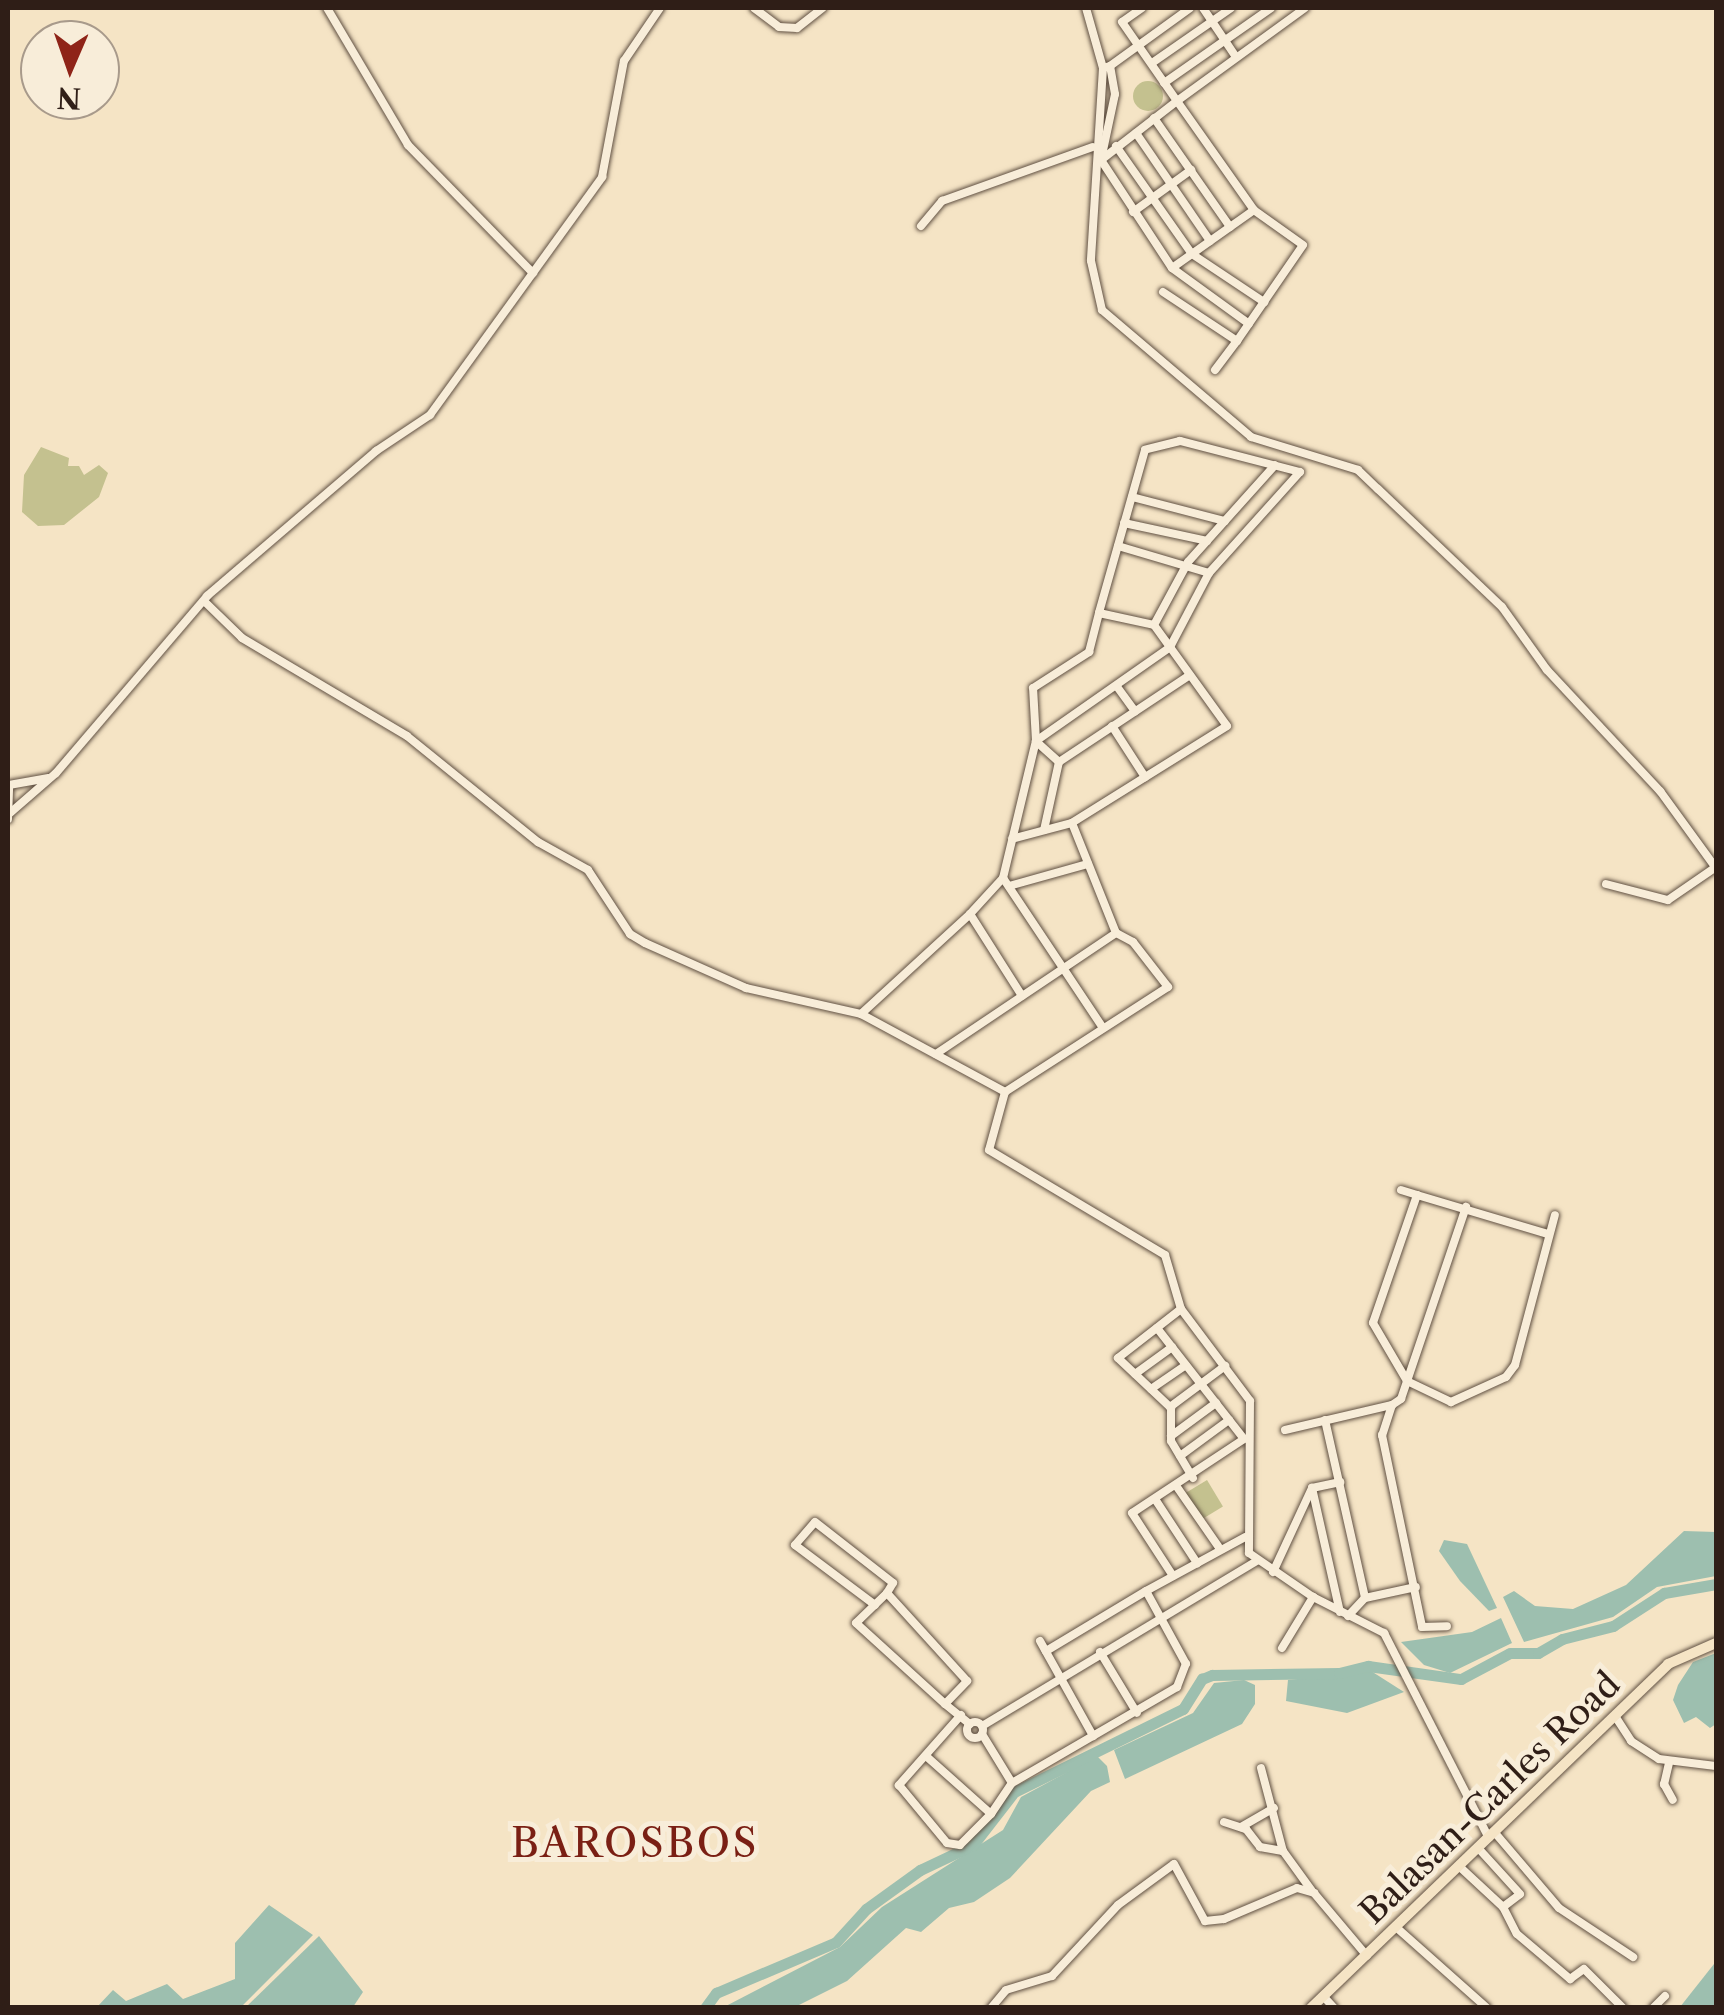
<!DOCTYPE html>
<style>
body{margin:0}
#map{position:relative;width:1724px;height:2015px;overflow:hidden;background:#f5e4c5;font-family:"Libre Caslon Text",serif}
div>[style]{position:absolute}
[style*='--x']{left:calc(var(--x)*1px);top:calc(var(--y)*1px);width:calc(var(--w)*1px);rotate:calc(var(--a)*1deg)}
.green>*{inset:0;background:#c4c18f;transform-origin:0 0}
.round{border-radius:50%}
.water>*{inset:0;background:#9dbfaf}
.river>*{height:11px;margin:-5.5px;padding:0 5.5px;transform-origin:5.5px;border-radius:5.5px;background:#9dbfaf}
.roads{filter:drop-shadow(0 0 2px #605042) drop-shadow(0 0 2px #605042)}
.minor>*{height:8px;margin:-4px;padding:0 4px;transform-origin:4px;border-radius:4px;background:#f8edd9}
.minor>.ring{margin:-4px;padding:0;box-sizing:content-box;background:none;border:8px solid #f8edd9;border-radius:50%}
.major>*{height:10px;margin:-5px;padding:0 5px;transform-origin:5px;border-radius:5px;background:#f5e4c5}
span{translate:-50% -50%;white-space:nowrap;text-align:center;line-height:1.15;-webkit-text-stroke:10px #f8edd9;paint-order:stroke}
.street-label{font-size:35px;color:#2f1e17}
.quarter-label{font-size:40px;color:#7a1f14;letter-spacing:2.5px}
.frame{position:absolute;inset:0;border:10px solid #2f1e17;pointer-events:none}
.north{position:absolute;left:20px;top:20px;width:100px;height:100px;box-sizing:border-box;background:#f8edd9;border:2px solid #a89a8b;border-radius:50%;rotate:182deg;font-size:28px;font-weight:700;line-height:40px;text-align:center;color:#2f1e17}
.north::after{content:'';display:block;margin:auto;width:35px;height:45px;background:#8f2418;clip-path:polygon(50% 0,100% 100%,50% 72%,0 100%)}
</style>
<div id="map">
<div class="green">
<i class="round" style="left:1133px;top:81px;width:30px;height:30px"></i>
<i style="clip-path:polygon(41px 447px,69px 458px,68px 466px,79px 466px,84px 475px,99px 465px,108px 473px,99px 497px,64px 525px,38px 526px,22px 512px,24px 475px)"></i>
<i style="left:1207px;top:1480px;width:31px;height:25px;rotate:59deg"></i>
</div>
<div class="water">
<i style="clip-path:polygon(1684px 1531px,1716px 1532px,1716px 1576px,1657px 1587px,1613px 1617px,1524px 1642px,1503px 1597px,1514px 1591px,1535px 1606px,1573px 1609px,1626px 1585px)"></i>
<i style="clip-path:polygon(1444px 1540px,1467px 1544px,1497px 1608px,1489px 1611px,1460px 1581px,1439px 1551px)"></i>
<i style="clip-path:polygon(1501px 1618px,1512px 1643px,1450px 1673px,1424px 1665px,1401px 1642px,1472px 1632px)"></i>
<i style="clip-path:polygon(1716px 1653px,1716px 1724px,1710px 1728px,1696px 1717px,1684px 1723px,1673px 1700px,1678px 1685px,1693px 1662px)"></i>
<i style="clip-path:polygon(1371px 1671px,1404px 1692px,1347px 1713px,1286px 1701px,1288px 1680px)"></i>
<i style="clip-path:polygon(1244px 1680px,1255px 1685px,1255px 1704px,1242px 1724px,1125px 1779px,1114px 1750px,1193px 1713px,1214px 1683px)"></i>
<i style="clip-path:polygon(1097px 1756px,1107px 1766px,1110px 1782px,1091px 1791px,1010px 1878px,974px 1902px,949px 1908px,921px 1932px,906px 1928px,847px 1981px,795px 2007px,724px 2007px,840px 1947px,882px 1907px,1003px 1830px,1021px 1797px)"></i>
<i style="clip-path:polygon(269px 1905px,313px 1935px,241px 2007px,97px 2007px,113px 1990px,126px 2001px,167px 1984px,183px 1999px,235px 1979px,235px 1943px)"></i>
<i style="clip-path:polygon(319px 1936px,363px 1992px,353px 2007px,246px 2007px)"></i>
<i style="clip-path:polygon(1716px 1962px,1716px 2007px,1680px 2007px,1714px 1964px)"></i>
</div>
<div class="river">
<i style="--x:705;--y:2008;--w:19;--a:-54"></i>
<i style="--x:716;--y:1993;--w:130;--a:-23"></i>
<i style="--x:836;--y:1942;--w:45;--a:-47.7"></i>
<i style="--x:866;--y:1909;--w:67;--a:-35.8"></i>
<i style="--x:920;--y:1870;--w:59;--a:-25.3"></i>
<i style="--x:973;--y:1845;--w:67;--a:-52.3"></i>
<i style="--x:1014;--y:1792;--w:188;--a:-26.2"></i>
<i style="--x:1183;--y:1709;--w:36;--a:-58"></i>
<i style="--x:1202;--y:1679;--w:11;--a:-22"></i>
<i style="--x:1212;--y:1675;--w:127;--a:-0.9"></i>
<i style="--x:1339;--y:1673;--w:30;--a:-14"></i>
<i style="--x:1368;--y:1666;--w:94;--a:8"></i>
<i style="--x:1461;--y:1679;--w:55;--a:-28"></i>
<i style="--x:1510;--y:1653;--w:28;--a:0"></i>
<i style="--x:1538;--y:1653;--w:28;--a:-30"></i>
<i style="--x:1562;--y:1639;--w:53;--a:-14.3"></i>
<i style="--x:1613;--y:1626;--w:61;--a:-32.9"></i>
<i style="--x:1664;--y:1593;--w:53;--a:-9.8"></i>
</div>
<div class="roads">
<div class="minor">
<i style="--x:327;--y:8;--w:159;--a:59.4"></i>
<i style="--x:408;--y:145;--w:179;--a:45.7"></i>
<i style="--x:754;--y:8;--w:31;--a:37"></i>
<i style="--x:779;--y:27;--w:18;--a:3"></i>
<i style="--x:797;--y:28;--w:33;--a:-38"></i>
<i style="--x:1086;--y:8;--w:62;--a:74.2"></i>
<i style="--x:1103;--y:68;--w:193;--a:93.6"></i>
<i style="--x:1091;--y:261;--w:50;--a:77.3"></i>
<i style="--x:1102;--y:310;--w:196;--a:40.4"></i>
<i style="--x:1251;--y:437;--w:112;--a:17.1"></i>
<i style="--x:1358;--y:470;--w:28;--a:44"></i>
<i style="--x:1378;--y:489;--w:171;--a:43.6"></i>
<i style="--x:1502;--y:607;--w:77;--a:54.5"></i>
<i style="--x:1547;--y:670;--w:166;--a:47"></i>
<i style="--x:1660;--y:791;--w:95;--a:54"></i>
<i style="--x:1142;--y:8;--w:24;--a:145"></i>
<i style="--x:1122;--y:22;--w:96;--a:55.2"></i>
<i style="--x:1177;--y:101;--w:158;--a:-36"></i>
<i style="--x:1203;--y:8;--w:59;--a:56"></i>
<i style="--x:1152;--y:63;--w:96;--a:-34.8"></i>
<i style="--x:1110;--y:66;--w:99;--a:-35.9"></i>
<i style="--x:1164;--y:83;--w:131;--a:-35"></i>
<i style="--x:1177;--y:101;--w:133;--a:54.8"></i>
<i style="--x:1254;--y:210;--w:100;--a:144.7"></i>
<i style="--x:1172;--y:268;--w:129;--a:-123.3"></i>
<i style="--x:1101;--y:160;--w:96;--a:-37.8"></i>
<i style="--x:1154;--y:118;--w:133;--a:55.1"></i>
<i style="--x:1136;--y:133;--w:131;--a:55.6"></i>
<i style="--x:1116;--y:146;--w:132;--a:54.9"></i>
<i style="--x:1192;--y:254;--w:87;--a:33.7"></i>
<i style="--x:1101;--y:160;--w:67;--a:-78"></i>
<i style="--x:1115;--y:94;--w:28;--a:-100"></i>
<i style="--x:1110;--y:66;--w:7;--a:164"></i>
<i style="--x:1133;--y:212;--w:72;--a:-35.9"></i>
<i style="--x:921;--y:226;--w:33;--a:-50"></i>
<i style="--x:942;--y:201;--w:160;--a:-19.7"></i>
<i style="--x:1172;--y:268;--w:95;--a:36"></i>
<i style="--x:1163;--y:292;--w:89;--a:33.5"></i>
<i style="--x:1237;--y:341;--w:116;--a:-55.5"></i>
<i style="--x:1303;--y:245;--w:60;--a:-144.5"></i>
<i style="--x:1215;--y:370;--w:36;--a:-53"></i>
<i style="--x:1132;--y:497;--w:96;--a:14.5"></i>
<i style="--x:1124;--y:523;--w:85;--a:12.2"></i>
<i style="--x:1118;--y:546;--w:95;--a:16.5"></i>
<i style="--x:204;--y:601;--w:53;--a:44.2"></i>
<i style="--x:242;--y:638;--w:192;--a:30.7"></i>
<i style="--x:407;--y:736;--w:169;--a:39"></i>
<i style="--x:538;--y:842;--w:57;--a:29.2"></i>
<i style="--x:588;--y:870;--w:77;--a:56.7"></i>
<i style="--x:630;--y:934;--w:17;--a:31"></i>
<i style="--x:645;--y:943;--w:111;--a:24"></i>
<i style="--x:746;--y:988;--w:118;--a:12.7"></i>
<i style="--x:861;--y:1014;--w:164;--a:28.4"></i>
<i style="--x:1005;--y:1092;--w:194;--a:-32.8"></i>
<i style="--x:1168;--y:987;--w:57;--a:-127.9"></i>
<i style="--x:1133;--y:942;--w:19;--a:-152"></i>
<i style="--x:1116;--y:933;--w:217;--a:146.1"></i>
<i style="--x:1154;--y:625;--w:72;--a:-61.6"></i>
<i style="--x:1188;--y:562;--w:130;--a:-48.1"></i>
<i style="--x:1118;--y:688;--w:29;--a:54"></i>
<i style="--x:1112;--y:726;--w:61;--a:57.1"></i>
<i style="--x:1059;--y:762;--w:31;--a:-138"></i>
<i style="--x:1036;--y:741;--w:53;--a:-93.2"></i>
<i style="--x:1033;--y:688;--w:67;--a:-32.7"></i>
<i style="--x:1089;--y:652;--w:40;--a:-75.6"></i>
<i style="--x:9;--y:785;--w:40;--a:-10"></i>
<i style="--x:10;--y:813;--w:61;--a:-41"></i>
<i style="--x:56;--y:773;--w:233;--a:-49.5"></i>
<i style="--x:207;--y:596;--w:223;--a:-40.6"></i>
<i style="--x:376;--y:451;--w:65;--a:-33.7"></i>
<i style="--x:430;--y:415;--w:294;--a:-54.1"></i>
<i style="--x:602;--y:177;--w:118;--a:-79.3"></i>
<i style="--x:624;--y:61;--w:64;--a:-55.8"></i>
<i style="--x:8;--y:819;--w:34;--a:-88"></i>
<i style="--x:1072;--y:823;--w:118;--a:68.2"></i>
<i style="--x:1044;--y:830;--w:70;--a:-77.6"></i>
<i style="--x:1059;--y:762;--w:157;--a:-33.6"></i>
<i style="--x:1003;--y:878;--w:180;--a:56.3"></i>
<i style="--x:1606;--y:884;--w:64;--a:14.5"></i>
<i style="--x:1668;--y:900;--w:58;--a:-34.5"></i>
<i style="--x:1009;--y:886;--w:82;--a:-15.6"></i>
<i style="--x:970;--y:914;--w:49;--a:-47.5"></i>
<i style="--x:1003;--y:878;--w:141;--a:-76.5"></i>
<i style="--x:1036;--y:741;--w:164;--a:-35"></i>
<i style="--x:1170;--y:647;--w:84;--a:-62.2"></i>
<i style="--x:1209;--y:573;--w:136;--a:-48"></i>
<i style="--x:1300;--y:472;--w:124;--a:-165.5"></i>
<i style="--x:1180;--y:441;--w:36;--a:166"></i>
<i style="--x:1145;--y:450;--w:169;--a:105.8"></i>
<i style="--x:1099;--y:613;--w:56;--a:12.3"></i>
<i style="--x:1154;--y:625;--w:27;--a:54"></i>
<i style="--x:1170;--y:647;--w:97;--a:54.2"></i>
<i style="--x:1227;--y:726;--w:183;--a:148"></i>
<i style="--x:1072;--y:823;--w:62;--a:165.1"></i>
<i style="--x:861;--y:1014;--w:148;--a:-42.5"></i>
<i style="--x:970;--y:914;--w:97;--a:57.6"></i>
<i style="--x:1005;--y:1092;--w:60;--a:105.4"></i>
<i style="--x:989;--y:1150;--w:205;--a:30.8"></i>
<i style="--x:1165;--y:1255;--w:56;--a:73.5"></i>
<i style="--x:1181;--y:1309;--w:115;--a:53.1"></i>
<i style="--x:1250;--y:1401;--w:152;--a:90.4"></i>
<i style="--x:1249;--y:1553;--w:78;--a:34.5"></i>
<i style="--x:1313;--y:1597;--w:80;--a:26.9"></i>
<i style="--x:1384;--y:1633;--w:230;--a:62.9"></i>
<i style="--x:1401;--y:1190;--w:17;--a:17"></i>
<i style="--x:1417;--y:1195;--w:135;--a:109"></i>
<i style="--x:1373;--y:1323;--w:67;--a:59.6"></i>
<i style="--x:1407;--y:1381;--w:49;--a:25.5"></i>
<i style="--x:1451;--y:1402;--w:60;--a:-24.4"></i>
<i style="--x:1506;--y:1377;--w:15;--a:-53"></i>
<i style="--x:1515;--y:1365;--w:155;--a:-75.1"></i>
<i style="--x:1417;--y:1195;--w:137;--a:16.6"></i>
<i style="--x:1181;--y:1309;--w:80;--a:142.1"></i>
<i style="--x:1118;--y:1358;--w:73;--a:43.3"></i>
<i style="--x:1171;--y:1408;--w:33;--a:90"></i>
<i style="--x:1171;--y:1441;--w:43;--a:59.3"></i>
<i style="--x:1157;--y:1328;--w:141;--a:51.9"></i>
<i style="--x:1244;--y:1439;--w:134;--a:146.5"></i>
<i style="--x:1132;--y:1513;--w:75;--a:56.9"></i>
<i style="--x:1135;--y:1374;--w:46;--a:-36.1"></i>
<i style="--x:1151;--y:1389;--w:42;--a:-34.4"></i>
<i style="--x:1392;--y:1405;--w:11;--a:-34"></i>
<i style="--x:1401;--y:1399;--w:203;--a:-71.3"></i>
<i style="--x:1170;--y:1407;--w:69;--a:-36.7"></i>
<i style="--x:1325;--y:1420;--w:182;--a:77.3"></i>
<i style="--x:1285;--y:1430;--w:110;--a:-13.2"></i>
<i style="--x:1392;--y:1405;--w:32;--a:108"></i>
<i style="--x:1382;--y:1435;--w:196;--a:78.2"></i>
<i style="--x:1422;--y:1627;--w:25;--a:-2"></i>
<i style="--x:1171;--y:1436;--w:56;--a:-36.3"></i>
<i style="--x:1180;--y:1456;--w:61;--a:-36.3"></i>
<i style="--x:1177;--y:1487;--w:72;--a:55.2"></i>
<i style="--x:1312;--y:1488;--w:127;--a:77.3"></i>
<i style="--x:1312;--y:1488;--w:29;--a:-12"></i>
<i style="--x:1155;--y:1499;--w:77;--a:56.7"></i>
<i style="--x:1273;--y:1572;--w:93;--a:-65.1"></i>
<i style="--x:1146;--y:1591;--w:113;--a:-28.6"></i>
<i style="--x:875;--y:1605;--w:100;--a:-143.1"></i>
<i style="--x:795;--y:1545;--w:30;--a:-49"></i>
<i style="--x:815;--y:1522;--w:99;--a:38"></i>
<i style="--x:893;--y:1583;--w:12;--a:121"></i>
<i style="--x:1348;--y:1616;--w:25;--a:-47"></i>
<i style="--x:1365;--y:1598;--w:52;--a:-12.2"></i>
<i style="--x:1040;--y:1641;--w:109;--a:60.8"></i>
<i style="--x:1282;--y:1648;--w:60;--a:-58.7"></i>
<i style="--x:1100;--y:1652;--w:71;--a:58.8"></i>
<i style="--x:945;--y:1704;--w:32;--a:-46"></i>
<i style="--x:967;--y:1681;--w:119;--a:-132.3"></i>
<i style="--x:887;--y:1593;--w:43;--a:135.9"></i>
<i style="--x:856;--y:1623;--w:120;--a:42.3"></i>
<i style="--x:945;--y:1704;--w:32;--a:39"></i>
<i style="--x:961;--y:1715;--w:94;--a:131.5"></i>
<i style="--x:899;--y:1785;--w:75;--a:50.4"></i>
<i style="--x:947;--y:1843;--w:13;--a:9"></i>
<i style="--x:960;--y:1845;--w:44;--a:-45"></i>
<i style="--x:1615;--y:1716;--w:30;--a:57"></i>
<i style="--x:1631;--y:1741;--w:33;--a:33"></i>
<i style="--x:1659;--y:1759;--w:57;--a:7"></i>
<i class="ring" style="left:967px;top:1722px;width:8px;height:8px"></i>
<i style="--x:982;--y:1726;--w:321;--a:-31"></i>
<i style="--x:982;--y:1734;--w:57;--a:58.5"></i>
<i style="--x:926;--y:1756;--w:87;--a:41.7"></i>
<i style="--x:991;--y:1814;--w:37;--a:-56"></i>
<i style="--x:1012;--y:1783;--w:191;--a:-30.2"></i>
<i style="--x:1177;--y:1687;--w:25;--a:-69"></i>
<i style="--x:1186;--y:1664;--w:83;--a:-118.7"></i>
<i style="--x:1146;--y:1591;--w:117;--a:149"></i>
<i style="--x:1669;--y:1763;--w:22;--a:103"></i>
<i style="--x:1664;--y:1784;--w:18;--a:61"></i>
<i style="--x:1261;--y:1768;--w:86;--a:75.2"></i>
<i style="--x:1283;--y:1851;--w:49;--a:54.1"></i>
<i style="--x:1224;--y:1822;--w:23;--a:18"></i>
<i style="--x:1246;--y:1829;--w:23;--a:52"></i>
<i style="--x:1260;--y:1847;--w:23;--a:10"></i>
<i style="--x:1241;--y:1827;--w:38;--a:-30"></i>
<i style="--x:1496;--y:1834;--w:97;--a:49.6"></i>
<i style="--x:1559;--y:1908;--w:89;--a:33.5"></i>
<i style="--x:1461;--y:1868;--w:57;--a:42.9"></i>
<i style="--x:1503;--y:1907;--w:21;--a:-37"></i>
<i style="--x:1520;--y:1894;--w:59;--a:-132.3"></i>
<i style="--x:1503;--y:1907;--w:30;--a:63"></i>
<i style="--x:1517;--y:1934;--w:70;--a:40.3"></i>
<i style="--x:1570;--y:1979;--w:17;--a:-36"></i>
<i style="--x:1584;--y:1969;--w:55;--a:45"></i>
<i style="--x:1397;--y:1928;--w:120;--a:41.6"></i>
<i style="--x:1323;--y:1996;--w:16;--a:47"></i>
<i style="--x:991;--y:2008;--w:23;--a:-50"></i>
<i style="--x:1006;--y:1990;--w:48;--a:-16.9"></i>
<i style="--x:1052;--y:1976;--w:97;--a:-47.1"></i>
<i style="--x:1118;--y:1905;--w:69;--a:-36.2"></i>
<i style="--x:1174;--y:1864;--w:65;--a:61.5"></i>
<i style="--x:1205;--y:1921;--w:19;--a:-6"></i>
<i style="--x:1224;--y:1919;--w:79;--a:-23"></i>
<i style="--x:1297;--y:1888;--w:18;--a:16"></i>
<i style="--x:1314;--y:1893;--w:82;--a:49.9"></i>
<i style="--x:1653;--y:2008;--w:17;--a:-45"></i>
</div>
<div class="major">
<i style="--x:1311;--y:2008;--w:496;--a:-43.9"></i>
<i style="--x:1668;--y:1664;--w:52;--a:-23.6"></i>
</div>
</div>
<div class="street-label">
<span style="left:1490px;top:1798px;rotate:-44deg">Balasan-Carles Road</span>
</div>
<div class="quarter-label">
<span style="left:635px;top:1843px">BAROSBOS</span>
</div>
<div class="frame"></div>
<div class="north">N</div>
</div>
